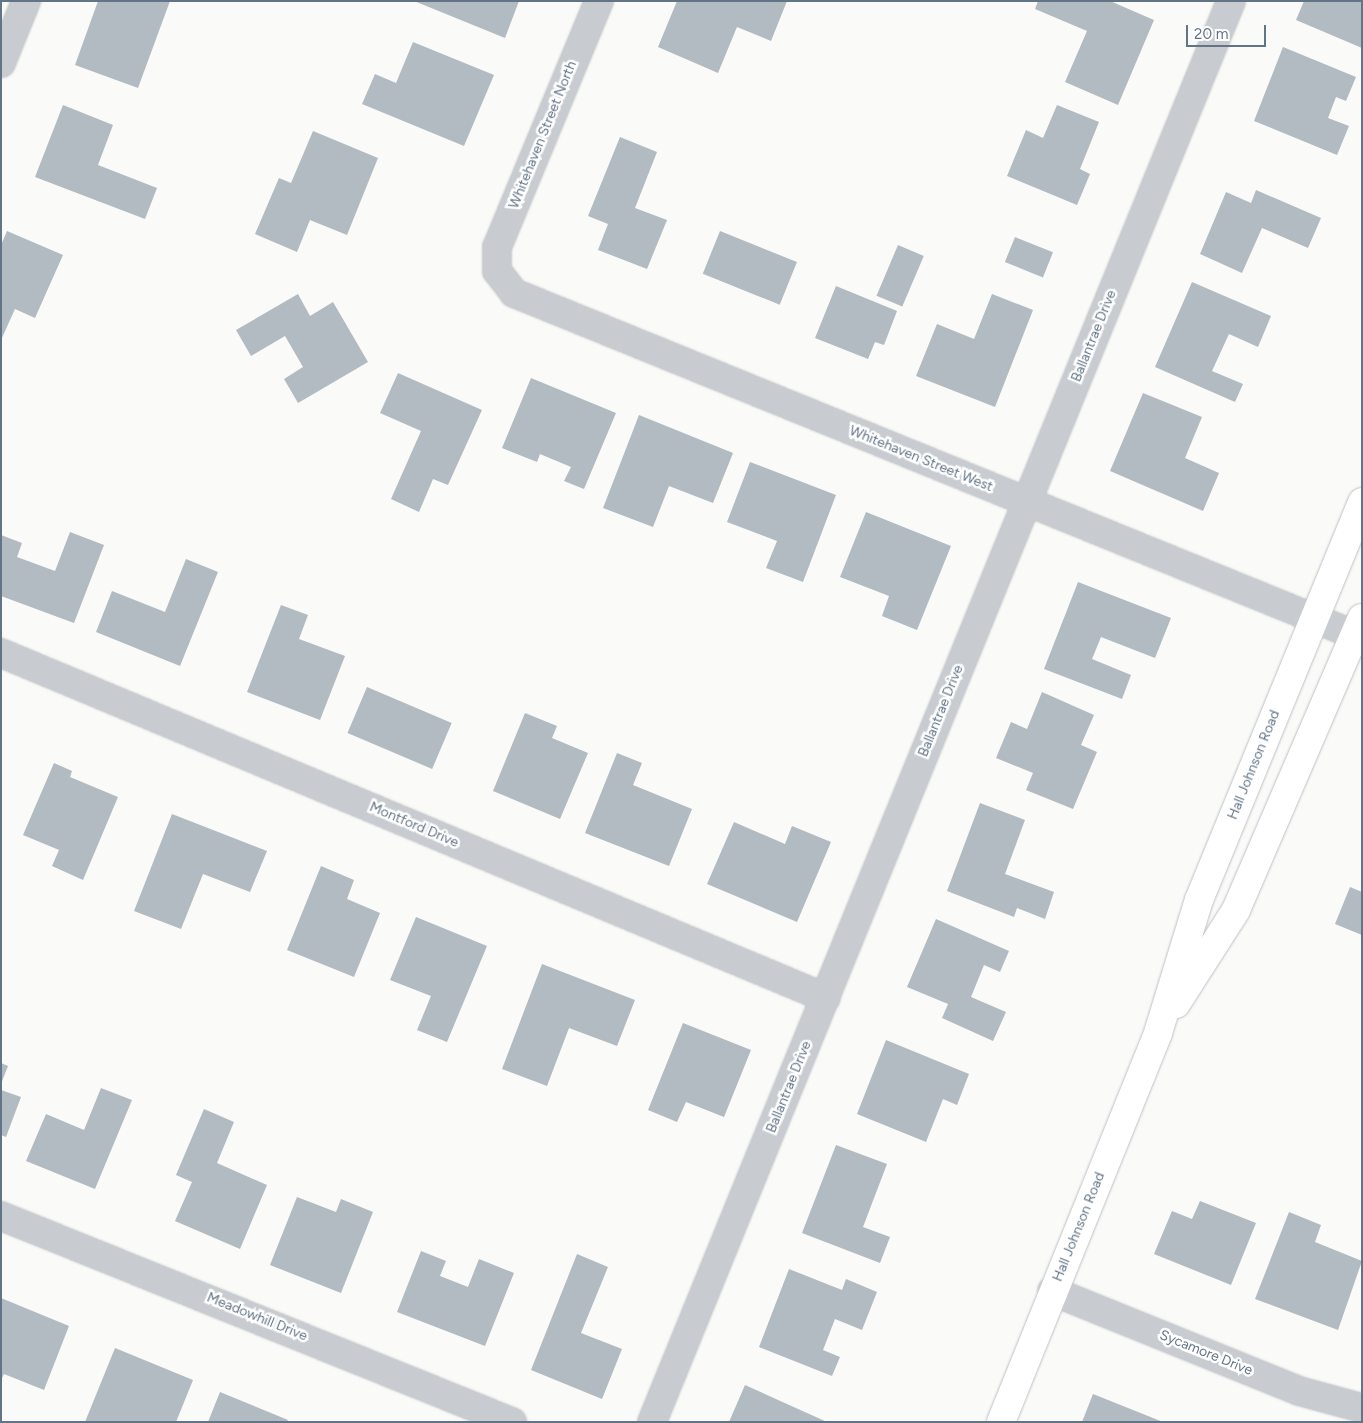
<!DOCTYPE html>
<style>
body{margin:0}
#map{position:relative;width:1363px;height:1423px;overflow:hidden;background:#fafaf8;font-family:Figtree,sans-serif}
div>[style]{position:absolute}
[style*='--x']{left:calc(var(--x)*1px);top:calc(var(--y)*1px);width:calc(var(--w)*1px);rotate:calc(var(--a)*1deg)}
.building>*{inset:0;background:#b2bac2;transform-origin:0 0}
.roads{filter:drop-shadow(0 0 1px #bdc1c5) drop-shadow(0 0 1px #bdc1c5)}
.minor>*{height:28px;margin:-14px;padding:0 14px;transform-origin:14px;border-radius:14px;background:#c8ccd0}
.major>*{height:28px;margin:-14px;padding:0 14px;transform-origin:14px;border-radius:14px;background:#fff}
span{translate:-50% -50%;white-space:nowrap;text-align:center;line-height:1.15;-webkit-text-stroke:5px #fff;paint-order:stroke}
.street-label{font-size:14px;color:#627486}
.frame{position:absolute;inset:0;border:2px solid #627486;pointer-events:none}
.scale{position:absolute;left:1186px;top:25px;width:80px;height:22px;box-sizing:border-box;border:2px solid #627486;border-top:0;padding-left:6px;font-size:15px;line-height:18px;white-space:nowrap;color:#627486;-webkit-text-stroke:4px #fff;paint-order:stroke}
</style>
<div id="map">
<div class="building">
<i style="clip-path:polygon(98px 1px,170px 1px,138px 88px,75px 65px)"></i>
<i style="clip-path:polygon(414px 1px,519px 1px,505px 38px)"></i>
<i style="clip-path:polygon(677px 1px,787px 1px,771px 41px,737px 27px,718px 73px,658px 47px)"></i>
<i style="clip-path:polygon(1038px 1px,1110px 1px,1154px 20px,1118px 105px,1065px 82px,1087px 31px,1035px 9px)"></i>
<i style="clip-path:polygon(1304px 1px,1362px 1px,1362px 48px,1296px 20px)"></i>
<i style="clip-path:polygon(413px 42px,494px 75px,464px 146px,362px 104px,375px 74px,396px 83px)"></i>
<i style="clip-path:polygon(1283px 47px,1356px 77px,1346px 101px,1336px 97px,1328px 118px,1349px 126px,1337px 155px,1254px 121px)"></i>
<i style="clip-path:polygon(63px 105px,113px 125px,98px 165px,157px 188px,145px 219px,35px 177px)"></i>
<i style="clip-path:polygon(1057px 105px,1099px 122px,1080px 169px,1090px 174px,1077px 205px,1007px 176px,1026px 130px,1043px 138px)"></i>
<i style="clip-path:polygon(313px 131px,378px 158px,347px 235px,310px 220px,297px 252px,255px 234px,279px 178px,291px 183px)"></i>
<i style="clip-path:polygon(620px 137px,657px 152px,635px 208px,667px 220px,647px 269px,598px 250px,608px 224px,588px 216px)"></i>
<i style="clip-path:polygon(1256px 190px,1321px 218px,1308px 248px,1262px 228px,1242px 273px,1200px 254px,1226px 192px,1251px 203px)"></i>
<i style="clip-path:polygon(7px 231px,63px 255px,35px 318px,15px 309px,1px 340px,1px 245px)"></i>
<i style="left:720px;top:231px;width:83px;height:46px;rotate:22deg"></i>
<i style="left:1015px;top:237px;width:41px;height:27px;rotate:22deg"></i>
<i style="left:898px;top:245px;width:28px;height:55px;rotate:23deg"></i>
<i style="clip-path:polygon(1192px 282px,1271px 316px,1258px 347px,1229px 334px,1212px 371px,1243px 384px,1235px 402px,1155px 367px)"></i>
<i style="clip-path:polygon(836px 286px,897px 311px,884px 345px,875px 342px,868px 359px,815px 338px)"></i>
<i style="clip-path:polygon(298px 294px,310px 316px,333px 302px,368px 362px,298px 403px,284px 379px,303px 367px,285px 336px,251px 356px,236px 330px)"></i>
<i style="clip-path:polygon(992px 294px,1033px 310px,995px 407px,916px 376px,937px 324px,974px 339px)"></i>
<i style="clip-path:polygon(398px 373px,482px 410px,448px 485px,433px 479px,419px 512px,391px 499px,421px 431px,380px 413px)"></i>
<i style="clip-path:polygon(531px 378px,616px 413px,584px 489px,564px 481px,571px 467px,540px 454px,537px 462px,502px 448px)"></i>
<i style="clip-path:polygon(1143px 393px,1202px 417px,1185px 458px,1219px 473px,1203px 511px,1110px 471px)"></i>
<i style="clip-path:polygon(639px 415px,733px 453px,713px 503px,669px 486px,653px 527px,603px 508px)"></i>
<i style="clip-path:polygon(750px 462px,836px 495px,803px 582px,766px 568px,777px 541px,727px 522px)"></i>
<i style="clip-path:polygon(866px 512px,951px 546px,917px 630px,882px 616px,889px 596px,840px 577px)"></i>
<i style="clip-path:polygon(70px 532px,104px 545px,74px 623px,1px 596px,1px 535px,22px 543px,17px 557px,55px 571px)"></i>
<i style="clip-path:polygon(186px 559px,218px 572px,180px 666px,96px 632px,112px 591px,165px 612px)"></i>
<i style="clip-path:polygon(1078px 582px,1171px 618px,1155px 658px,1101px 637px,1092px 659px,1131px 675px,1122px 699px,1044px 669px)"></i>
<i style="clip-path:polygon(281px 605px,308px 615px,299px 639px,345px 656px,320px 720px,247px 692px)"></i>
<i style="left:367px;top:687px;width:92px;height:50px;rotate:23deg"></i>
<i style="clip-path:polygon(1042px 692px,1094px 715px,1081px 745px,1097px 752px,1073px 809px,1026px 790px,1033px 773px,996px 758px,1011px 722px,1027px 729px)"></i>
<i style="clip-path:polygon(525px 713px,557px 726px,552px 738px,588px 753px,560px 819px,493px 791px)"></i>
<i style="clip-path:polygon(617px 753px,642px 763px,633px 785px,692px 809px,669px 866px,585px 833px)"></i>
<i style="clip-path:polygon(54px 763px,72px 771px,70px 777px,118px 797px,83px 880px,52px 866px,59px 850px,23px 835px)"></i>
<i style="clip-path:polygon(980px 803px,1025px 820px,1005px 874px,1054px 892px,1045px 919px,1017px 908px,1014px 917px,947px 891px)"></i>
<i style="clip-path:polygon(172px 814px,267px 851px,250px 892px,203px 874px,181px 929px,134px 911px)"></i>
<i style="clip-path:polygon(734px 822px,785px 844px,792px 826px,831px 842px,797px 922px,707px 884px)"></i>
<i style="clip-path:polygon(321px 866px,354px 880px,347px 899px,380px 913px,354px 977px,287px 950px)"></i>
<i style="clip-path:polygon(1350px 887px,1362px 892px,1362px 935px,1335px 924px)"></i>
<i style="clip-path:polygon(416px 917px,487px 946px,447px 1042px,417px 1030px,431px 996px,390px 980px)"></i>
<i style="clip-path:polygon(936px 919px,1009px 951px,1000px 972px,984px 965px,971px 997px,1006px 1012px,993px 1041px,942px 1018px,948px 1004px,907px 987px)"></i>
<i style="clip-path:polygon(542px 964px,635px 1000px,617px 1046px,569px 1028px,547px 1086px,502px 1069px)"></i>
<i style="clip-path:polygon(683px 1023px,751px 1050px,724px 1117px,686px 1102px,677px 1122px,648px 1110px)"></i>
<i style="clip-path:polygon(886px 1040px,969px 1074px,957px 1105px,943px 1099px,926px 1142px,857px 1114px)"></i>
<i style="clip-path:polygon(1px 1063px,8px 1066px,1px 1084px)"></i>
<i style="clip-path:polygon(101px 1088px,132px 1100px,95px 1189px,26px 1161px,46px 1114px,84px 1130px)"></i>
<i style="clip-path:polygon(1px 1090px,21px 1097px,6px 1137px,1px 1135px)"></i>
<i style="clip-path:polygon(204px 1109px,234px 1122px,217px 1163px,267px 1185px,240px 1249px,175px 1221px,192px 1182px,176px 1175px)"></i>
<i style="clip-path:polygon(836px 1145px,887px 1164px,863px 1227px,890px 1237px,880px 1263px,802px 1233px)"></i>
<i style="clip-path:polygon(297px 1197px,336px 1212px,341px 1199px,373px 1212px,341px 1293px,270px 1265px)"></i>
<i style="clip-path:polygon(1200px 1201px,1256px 1223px,1231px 1285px,1154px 1254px,1172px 1211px,1192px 1219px)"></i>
<i style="clip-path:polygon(1289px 1212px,1321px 1225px,1315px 1242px,1362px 1261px,1338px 1330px,1255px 1299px)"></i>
<i style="clip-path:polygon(421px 1251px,446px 1261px,440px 1276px,468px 1287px,479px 1259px,514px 1273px,485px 1346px,397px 1312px)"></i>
<i style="clip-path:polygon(577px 1254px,608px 1267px,581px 1333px,622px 1349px,602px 1399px,531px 1370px)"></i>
<i style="clip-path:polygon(789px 1269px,842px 1290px,846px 1279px,877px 1292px,862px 1330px,835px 1319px,823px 1350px,840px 1357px,832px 1376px,759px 1347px)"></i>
<i style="clip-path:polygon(1px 1298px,69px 1326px,44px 1390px,4px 1374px,1px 1380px)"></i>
<i style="clip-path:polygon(115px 1348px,193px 1380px,176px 1422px,85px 1422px)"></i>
<i style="clip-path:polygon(745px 1385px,827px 1422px,729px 1422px)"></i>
<i style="clip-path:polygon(220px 1392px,288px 1420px,287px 1422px,208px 1422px)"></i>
<i style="clip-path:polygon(1093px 1394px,1163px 1422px,1082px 1422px)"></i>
</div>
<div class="roads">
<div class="minor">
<i style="--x:599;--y:1;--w:266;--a:112.5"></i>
<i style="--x:497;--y:247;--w:24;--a:90"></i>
<i style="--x:497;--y:271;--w:28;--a:52"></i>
<i style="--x:514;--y:293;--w:908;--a:22.13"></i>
<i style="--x:1;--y:63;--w:67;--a:-68"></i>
<i style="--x:1;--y:653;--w:894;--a:22.69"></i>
<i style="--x:1;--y:1216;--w:551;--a:21.96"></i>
<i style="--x:1052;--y:1291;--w:266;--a:22"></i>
<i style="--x:1299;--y:1391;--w:65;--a:15.1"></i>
<i style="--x:652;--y:1422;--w:1534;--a:-67.83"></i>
</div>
<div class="major">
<i style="--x:1176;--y:1004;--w:112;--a:-57.4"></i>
<i style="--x:1236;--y:910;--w:318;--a:-66.7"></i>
<i style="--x:1001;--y:1422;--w:419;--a:-68"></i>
<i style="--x:1158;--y:1033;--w:139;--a:-72.9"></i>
<i style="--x:1199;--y:900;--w:430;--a:-67.7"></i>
</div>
</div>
<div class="street-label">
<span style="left:543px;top:135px;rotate:-68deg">Whitehaven Street North</span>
<span style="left:1094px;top:336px;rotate:-68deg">Ballantrae Drive</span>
<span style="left:921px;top:459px;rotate:22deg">Whitehaven Street West</span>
<span style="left:941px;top:711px;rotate:-68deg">Ballantrae Drive</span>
<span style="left:1254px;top:765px;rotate:-68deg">Hall Johnson Road</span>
<span style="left:414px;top:825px;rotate:23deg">Montford Drive</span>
<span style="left:789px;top:1087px;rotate:-68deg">Ballantrae Drive</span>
<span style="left:1079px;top:1227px;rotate:-68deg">Hall Johnson Road</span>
<span style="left:257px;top:1317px;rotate:22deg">Meadowhill Drive</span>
<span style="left:1206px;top:1353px;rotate:22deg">Sycamore Drive</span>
</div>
<div class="frame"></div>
<div class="scale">20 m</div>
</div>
